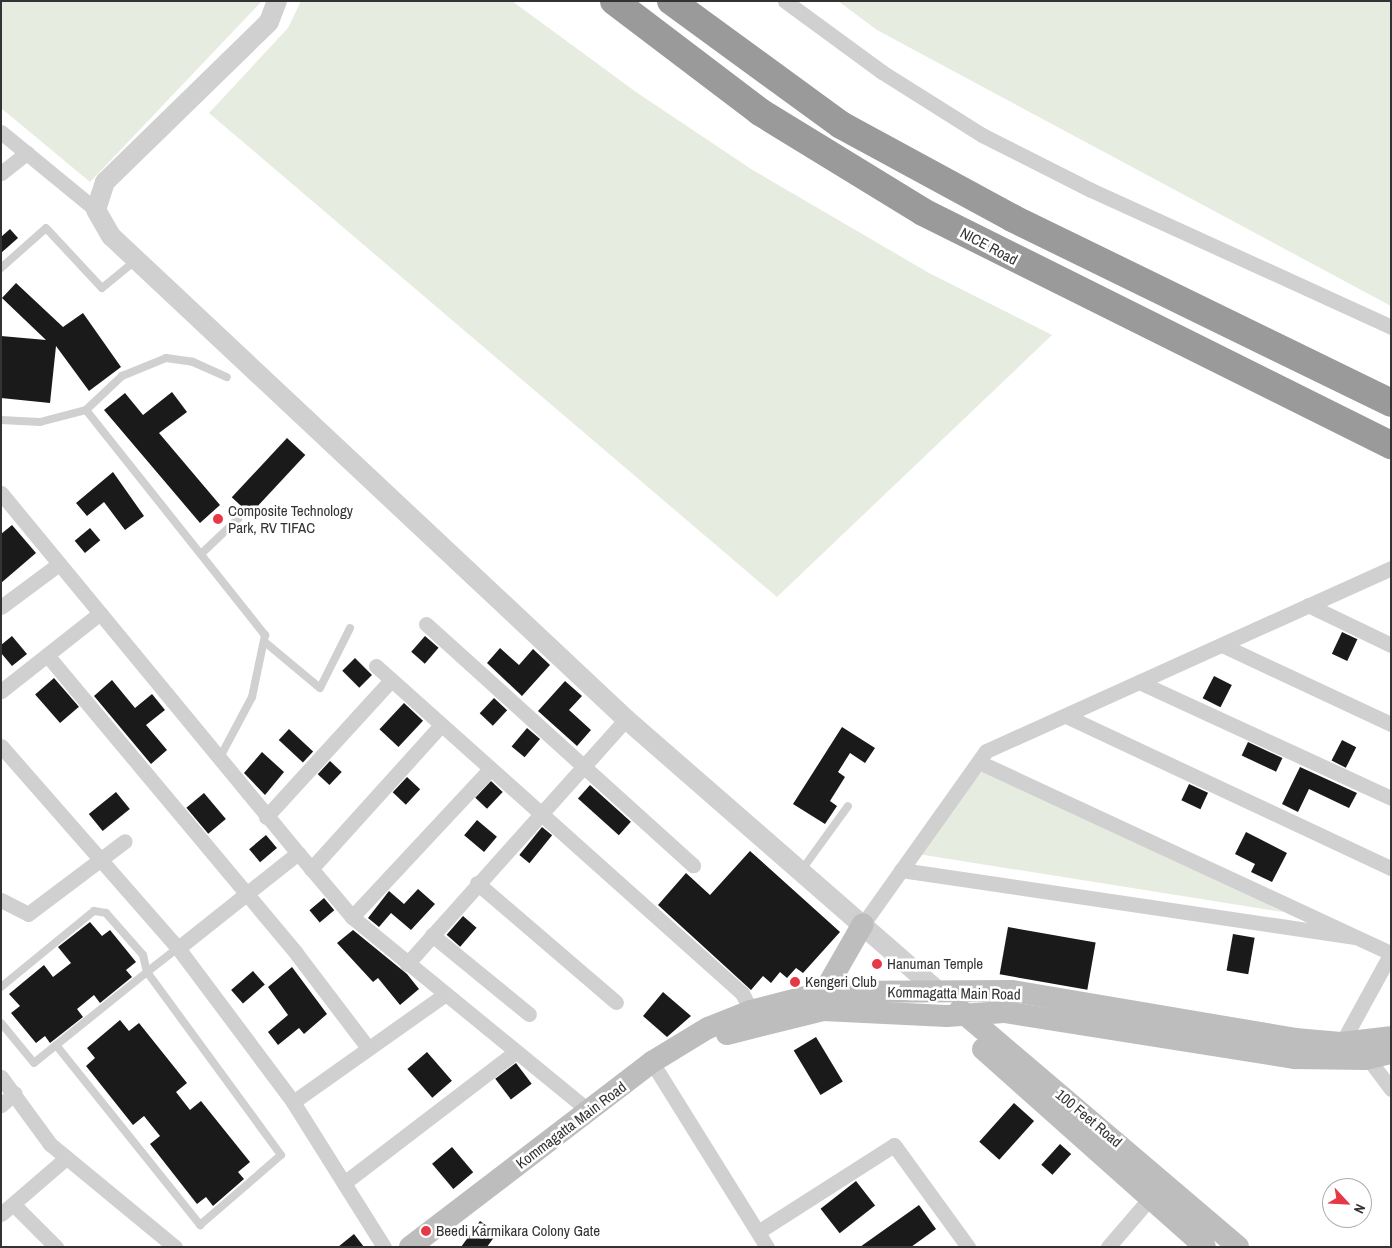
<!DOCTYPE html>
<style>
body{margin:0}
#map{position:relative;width:1392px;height:1248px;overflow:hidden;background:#fff;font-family:"Archivo Narrow",sans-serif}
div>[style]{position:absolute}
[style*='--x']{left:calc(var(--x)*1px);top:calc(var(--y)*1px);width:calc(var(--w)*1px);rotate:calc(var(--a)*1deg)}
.green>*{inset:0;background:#e6ecdf}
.building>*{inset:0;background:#1a1a1a;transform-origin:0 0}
.service>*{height:8px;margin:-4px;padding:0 4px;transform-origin:4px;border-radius:4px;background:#d0d0d0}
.minor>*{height:15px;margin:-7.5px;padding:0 7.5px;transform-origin:7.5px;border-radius:7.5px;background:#d0d0d0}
.tertiary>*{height:20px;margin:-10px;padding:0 10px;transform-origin:10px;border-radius:10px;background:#d0d0d0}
.secondary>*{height:22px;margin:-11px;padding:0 11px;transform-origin:11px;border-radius:11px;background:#bdbdbd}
.motorway>*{height:28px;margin:-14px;padding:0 14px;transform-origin:14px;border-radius:14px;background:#9a9a9a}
.dots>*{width:14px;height:14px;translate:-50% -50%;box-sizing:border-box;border:2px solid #fff;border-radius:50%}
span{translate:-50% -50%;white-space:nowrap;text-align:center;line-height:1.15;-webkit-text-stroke:5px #fff;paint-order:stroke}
.street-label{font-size:15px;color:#333}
.poi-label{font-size:15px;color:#333}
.left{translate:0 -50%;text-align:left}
.frame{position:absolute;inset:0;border:2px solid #333;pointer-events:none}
.north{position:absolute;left:1322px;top:1178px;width:50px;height:50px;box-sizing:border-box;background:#fff;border:1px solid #adadad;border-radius:50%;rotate:115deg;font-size:14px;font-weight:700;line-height:20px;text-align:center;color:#333}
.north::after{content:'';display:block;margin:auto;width:18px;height:22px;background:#e63946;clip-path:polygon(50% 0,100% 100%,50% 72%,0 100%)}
</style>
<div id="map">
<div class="green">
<i style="clip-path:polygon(1px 1px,262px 1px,90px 182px,1px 108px)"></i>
<i style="clip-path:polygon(301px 1px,512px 1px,636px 92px,751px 169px,929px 273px,1052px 335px,777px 597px,209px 113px,288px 28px)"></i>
<i style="clip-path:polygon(838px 1px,1391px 1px,1391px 306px,877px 30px)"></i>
<i style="clip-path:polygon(982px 771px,1283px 912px,918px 854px)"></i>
</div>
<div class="building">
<i style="clip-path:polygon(10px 229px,18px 238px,1px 253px,1px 237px)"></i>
<i style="clip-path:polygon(16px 283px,63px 327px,83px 313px,121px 367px,89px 391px,56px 346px,50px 403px,1px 398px,1px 336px,46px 340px,2px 298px)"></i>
<i style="clip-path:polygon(172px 392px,187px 412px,159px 433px,220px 505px,200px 523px,104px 410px,125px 393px,143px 415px)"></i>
<i style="left:287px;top:438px;width:25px;height:81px;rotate:43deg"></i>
<i style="clip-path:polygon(113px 472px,144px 516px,125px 530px,104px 502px,87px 516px,76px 503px)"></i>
<i style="clip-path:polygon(12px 525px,36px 553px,1px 583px,1px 534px)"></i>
<i style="left:90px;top:528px;width:16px;height:20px;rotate:50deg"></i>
<i style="left:1342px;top:632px;width:17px;height:24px;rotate:25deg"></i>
<i style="clip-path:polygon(12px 636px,27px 654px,12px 666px,1px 653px,1px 645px)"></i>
<i style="left:425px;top:636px;width:18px;height:21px;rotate:41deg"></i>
<i style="clip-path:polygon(500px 648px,519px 665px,533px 649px,550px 665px,522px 696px,487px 663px)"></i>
<i style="left:355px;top:658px;width:24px;height:18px;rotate:45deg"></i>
<i style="left:1214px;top:676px;width:20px;height:25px;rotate:27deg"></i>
<i style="left:54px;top:678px;width:38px;height:25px;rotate:49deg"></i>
<i style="clip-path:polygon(112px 680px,135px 708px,152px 694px,165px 710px,146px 725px,167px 750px,151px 764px,94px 696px)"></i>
<i style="clip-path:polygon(565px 681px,582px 696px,569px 710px,591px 730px,577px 746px,538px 711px)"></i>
<i style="left:494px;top:698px;width:18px;height:21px;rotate:43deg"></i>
<i style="left:404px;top:703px;width:26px;height:36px;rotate:43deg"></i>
<i style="clip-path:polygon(842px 727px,875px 748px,865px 763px,850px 753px,838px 772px,845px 777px,830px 801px,837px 806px,825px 824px,793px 804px)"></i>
<i style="left:527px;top:728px;width:17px;height:24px;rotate:40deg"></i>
<i style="left:289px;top:729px;width:33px;height:15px;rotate:43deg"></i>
<i style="left:1342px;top:740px;width:16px;height:23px;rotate:27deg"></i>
<i style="left:1248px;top:742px;width:38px;height:15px;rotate:25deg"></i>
<i style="clip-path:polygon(262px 752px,284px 772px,265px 795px,244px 773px)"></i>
<i style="left:330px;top:761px;width:16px;height:18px;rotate:43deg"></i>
<i style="clip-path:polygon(1300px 767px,1357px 793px,1349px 808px,1309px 789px,1298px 812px,1282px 804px)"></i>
<i style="left:407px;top:777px;width:18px;height:21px;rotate:43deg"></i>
<i style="left:491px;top:781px;width:16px;height:23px;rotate:43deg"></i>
<i style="left:1189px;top:784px;width:21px;height:18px;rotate:25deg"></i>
<i style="left:590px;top:785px;width:55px;height:18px;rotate:42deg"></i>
<i style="left:116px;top:792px;width:22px;height:35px;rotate:51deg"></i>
<i style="left:204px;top:793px;width:34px;height:23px;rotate:50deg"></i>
<i style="left:477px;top:820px;width:26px;height:20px;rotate:40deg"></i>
<i style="left:542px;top:827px;width:13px;height:36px;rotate:39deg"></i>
<i style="clip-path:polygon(1246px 832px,1287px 853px,1272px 882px,1251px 872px,1255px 864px,1235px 854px)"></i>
<i style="left:266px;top:835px;width:17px;height:22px;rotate:50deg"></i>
<i style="clip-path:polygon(750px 851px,840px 932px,803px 973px,796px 968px,787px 978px,780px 972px,771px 983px,763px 976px,751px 990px,658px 905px,686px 873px,710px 895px)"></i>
<i style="clip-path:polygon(418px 889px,435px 904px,411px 930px,391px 913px,379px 927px,368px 918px,389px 891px,404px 904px)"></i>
<i style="left:324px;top:898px;width:16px;height:19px;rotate:50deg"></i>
<i style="left:463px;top:916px;width:18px;height:25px;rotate:41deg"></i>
<i style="clip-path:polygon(90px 922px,102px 936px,110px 930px,136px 962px,126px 970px,132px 977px,100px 1003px,94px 995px,77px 1009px,83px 1017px,50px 1043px,45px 1036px,36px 1043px,11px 1013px,20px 1006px,9px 994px,44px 965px,53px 977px,71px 963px,58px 947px)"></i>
<i style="left:1008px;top:927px;width:89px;height:48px;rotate:10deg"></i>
<i style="clip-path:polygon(353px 930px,407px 974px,419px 989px,400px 1005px,378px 978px,373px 982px,337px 943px)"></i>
<i style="left:1233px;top:934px;width:22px;height:37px;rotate:10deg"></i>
<i style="clip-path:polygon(292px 967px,327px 1014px,304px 1034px,299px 1028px,278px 1045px,268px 1032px,288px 1015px,268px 987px)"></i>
<i style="left:253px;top:971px;width:18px;height:29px;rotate:49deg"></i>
<i style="clip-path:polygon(663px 992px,691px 1016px,667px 1037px,643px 1016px)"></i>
<i style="clip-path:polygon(120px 1020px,129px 1031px,139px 1023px,187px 1083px,176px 1092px,190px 1110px,201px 1101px,250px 1162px,238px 1172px,244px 1179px,213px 1206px,206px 1197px,197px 1204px,150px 1144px,160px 1136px,144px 1116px,133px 1125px,86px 1066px,95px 1058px,87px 1048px)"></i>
<i style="left:816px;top:1037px;width:52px;height:26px;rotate:59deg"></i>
<i style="left:427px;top:1052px;width:38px;height:26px;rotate:49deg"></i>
<i style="left:516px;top:1063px;width:26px;height:26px;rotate:53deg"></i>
<i style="left:1014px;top:1103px;width:27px;height:52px;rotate:42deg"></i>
<i style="left:1060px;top:1144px;width:15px;height:28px;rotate:42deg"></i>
<i style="left:452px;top:1147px;width:33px;height:26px;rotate:50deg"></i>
<i style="left:856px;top:1181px;width:31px;height:45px;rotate:52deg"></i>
<i style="clip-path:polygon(919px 1205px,936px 1229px,911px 1247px,860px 1247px)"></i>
<i style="clip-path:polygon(480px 1221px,497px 1233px,487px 1247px,461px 1247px)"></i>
<i style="clip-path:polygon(354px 1234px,364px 1247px,338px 1247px)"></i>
</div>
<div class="service">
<i style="--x:1;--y:268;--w:60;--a:-41.6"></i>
<i style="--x:46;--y:228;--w:82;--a:47"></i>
<i style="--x:102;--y:288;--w:43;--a:-39.3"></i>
<i style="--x:86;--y:410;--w:288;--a:51.5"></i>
<i style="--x:265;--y:635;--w:63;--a:101.8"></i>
<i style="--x:252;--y:697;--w:70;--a:118"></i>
<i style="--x:1;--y:420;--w:39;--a:3"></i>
<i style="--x:40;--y:422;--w:48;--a:-14.6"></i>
<i style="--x:86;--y:410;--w:50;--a:-43.4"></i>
<i style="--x:122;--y:376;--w:48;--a:-22.2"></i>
<i style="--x:166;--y:358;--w:27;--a:8"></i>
<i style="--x:193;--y:362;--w:37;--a:24"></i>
<i style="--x:201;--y:554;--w:51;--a:-43.4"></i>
<i style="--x:266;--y:643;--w:70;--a:39.8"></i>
<i style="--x:320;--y:688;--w:67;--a:-63.4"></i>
<i style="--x:801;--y:871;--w:80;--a:-54.1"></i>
<i style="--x:1;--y:987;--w:120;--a:-39.3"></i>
<i style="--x:94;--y:911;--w:12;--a:9"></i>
<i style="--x:106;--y:913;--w:56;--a:48.6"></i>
<i style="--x:143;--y:955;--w:17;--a:77"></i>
<i style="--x:147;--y:972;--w:145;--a:141.2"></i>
<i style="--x:34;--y:1063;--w:52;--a:-129.5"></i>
<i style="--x:56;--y:1045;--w:231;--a:51.3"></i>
<i style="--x:200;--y:1225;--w:107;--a:-40.8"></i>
<i style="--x:281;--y:1155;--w:227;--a:-126.2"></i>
<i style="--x:147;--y:972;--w:39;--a:-38"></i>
</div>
<div class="minor">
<i style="--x:785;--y:1;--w:120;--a:36.2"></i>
<i style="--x:882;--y:72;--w:118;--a:32.2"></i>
<i style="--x:982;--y:135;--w:122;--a:26.8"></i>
<i style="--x:1091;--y:190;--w:330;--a:24.5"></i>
<i style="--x:1;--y:132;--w:123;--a:39.4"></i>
<i style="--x:1;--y:173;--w:33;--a:-38"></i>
<i style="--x:1;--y:493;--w:467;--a:50.5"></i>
<i style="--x:298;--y:853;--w:153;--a:141.6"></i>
<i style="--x:1308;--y:605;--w:92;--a:25.7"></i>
<i style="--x:1;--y:607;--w:72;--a:-36.6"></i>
<i style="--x:426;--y:624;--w:360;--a:42.1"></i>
<i style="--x:1222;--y:645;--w:187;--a:25.1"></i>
<i style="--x:47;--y:655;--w:388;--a:50.1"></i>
<i style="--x:296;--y:953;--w:119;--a:52.8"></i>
<i style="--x:376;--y:666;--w:491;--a:41.8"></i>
<i style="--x:742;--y:993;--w:20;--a:63"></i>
<i style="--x:1139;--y:682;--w:277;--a:24.7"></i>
<i style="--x:1;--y:691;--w:126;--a:-38.2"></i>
<i style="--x:1066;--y:716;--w:359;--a:25.1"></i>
<i style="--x:1;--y:746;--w:269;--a:48.8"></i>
<i style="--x:178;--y:948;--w:192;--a:53.2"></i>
<i style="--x:293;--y:1102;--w:171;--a:57.9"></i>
<i style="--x:979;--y:762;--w:453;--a:24.9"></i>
<i style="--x:266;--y:817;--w:185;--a:-47.6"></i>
<i style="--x:298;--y:853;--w:84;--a:49.8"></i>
<i style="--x:352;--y:917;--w:306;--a:39.3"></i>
<i style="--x:311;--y:869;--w:194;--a:-47.9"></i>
<i style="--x:901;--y:870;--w:459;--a:8.4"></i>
<i style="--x:477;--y:883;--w:183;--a:40.6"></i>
<i style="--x:1;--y:900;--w:30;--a:27"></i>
<i style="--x:28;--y:914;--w:121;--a:-37"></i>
<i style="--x:352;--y:917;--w:202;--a:-47"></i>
<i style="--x:863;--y:924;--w:212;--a:-54.6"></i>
<i style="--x:986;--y:751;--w:444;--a:-24.3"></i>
<i style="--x:432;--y:935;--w:125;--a:39.2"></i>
<i style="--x:407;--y:964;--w:329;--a:-48.2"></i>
<i style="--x:1339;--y:1048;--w:108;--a:-61.3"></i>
<i style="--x:1364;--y:1053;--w:45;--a:53.1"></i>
<i style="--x:658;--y:1072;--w:206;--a:58.1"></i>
<i style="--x:1;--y:1077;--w:83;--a:53.8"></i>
<i style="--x:50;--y:1144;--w:162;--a:39.5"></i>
<i style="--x:293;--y:1102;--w:185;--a:-35.3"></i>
<i style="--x:1;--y:1105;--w:18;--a:-41"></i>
<i style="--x:344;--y:1183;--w:214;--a:-37.4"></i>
<i style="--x:13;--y:1204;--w:61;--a:45"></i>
<i style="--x:1;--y:1214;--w:86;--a:-40.7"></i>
<i style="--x:758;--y:1232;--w:161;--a:-32.6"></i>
<i style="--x:894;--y:1145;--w:126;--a:54"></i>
<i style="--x:1108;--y:1247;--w:74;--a:-49.4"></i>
</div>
<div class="tertiary">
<i style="--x:277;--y:1;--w:22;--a:111"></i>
<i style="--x:269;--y:22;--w:229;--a:135.7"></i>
<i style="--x:105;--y:182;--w:29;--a:108"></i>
<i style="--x:96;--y:210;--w:30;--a:60"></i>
<i style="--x:111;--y:236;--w:706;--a:43.16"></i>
<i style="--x:626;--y:719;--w:414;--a:41.1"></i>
</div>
<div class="secondary">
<i style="--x:823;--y:1005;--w:13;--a:-86"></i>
<i style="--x:824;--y:992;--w:78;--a:-60.2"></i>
<i style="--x:960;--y:1010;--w:365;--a:40.4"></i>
<i style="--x:727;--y:1034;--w:99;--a:-14"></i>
<i style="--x:823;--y:1010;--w:124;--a:2.8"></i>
<i style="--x:947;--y:1016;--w:57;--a:-4"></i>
<i style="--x:1004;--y:1012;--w:295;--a:9"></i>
<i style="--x:1295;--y:1058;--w:70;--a:0.8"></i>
<i style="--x:1365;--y:1059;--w:27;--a:-13"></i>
<i style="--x:983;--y:1049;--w:297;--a:41.7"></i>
<i style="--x:410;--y:1247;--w:305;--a:-37.4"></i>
<i style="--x:652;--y:1062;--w:66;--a:-31.3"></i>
<i style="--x:708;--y:1028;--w:46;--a:-21.6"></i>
<i style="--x:751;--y:1011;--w:75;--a:-14.6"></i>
<i style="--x:824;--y:992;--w:188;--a:-0.3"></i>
<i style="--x:1012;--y:991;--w:287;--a:9.6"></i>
<i style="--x:1295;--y:1039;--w:46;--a:5"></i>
<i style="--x:1341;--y:1043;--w:50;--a:-6.8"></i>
</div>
<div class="motorway">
<i style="--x:614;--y:1;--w:183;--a:37.2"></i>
<i style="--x:760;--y:112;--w:191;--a:31.5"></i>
<i style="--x:923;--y:212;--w:523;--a:26.47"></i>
<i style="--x:671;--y:1;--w:210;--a:36.1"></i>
<i style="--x:841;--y:125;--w:195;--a:28.5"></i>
<i style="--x:1012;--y:218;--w:422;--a:26"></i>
</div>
<div class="dots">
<i style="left:218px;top:519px;background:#e63946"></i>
<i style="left:877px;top:964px;background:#e63946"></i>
<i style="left:795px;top:982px;background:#e63946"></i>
<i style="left:426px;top:1231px;background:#e63946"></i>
</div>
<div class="street-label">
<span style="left:989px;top:246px;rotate:28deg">NICE Road</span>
<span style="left:954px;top:993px;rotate:1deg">Kommagatta Main Road</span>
<span style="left:1089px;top:1118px;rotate:40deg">100 Feet Road</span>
<span style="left:571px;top:1125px;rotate:-37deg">Kommagatta Main Road</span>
</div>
<div class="poi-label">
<span class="left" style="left:228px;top:519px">Composite Technology<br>Park, RV TIFAC</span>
<span class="left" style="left:887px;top:964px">Hanuman Temple</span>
<span class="left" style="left:805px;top:982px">Kengeri Club</span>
<span class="left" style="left:436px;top:1231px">Beedi Karmikara Colony Gate</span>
</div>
<div class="frame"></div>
<div class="north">N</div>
</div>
